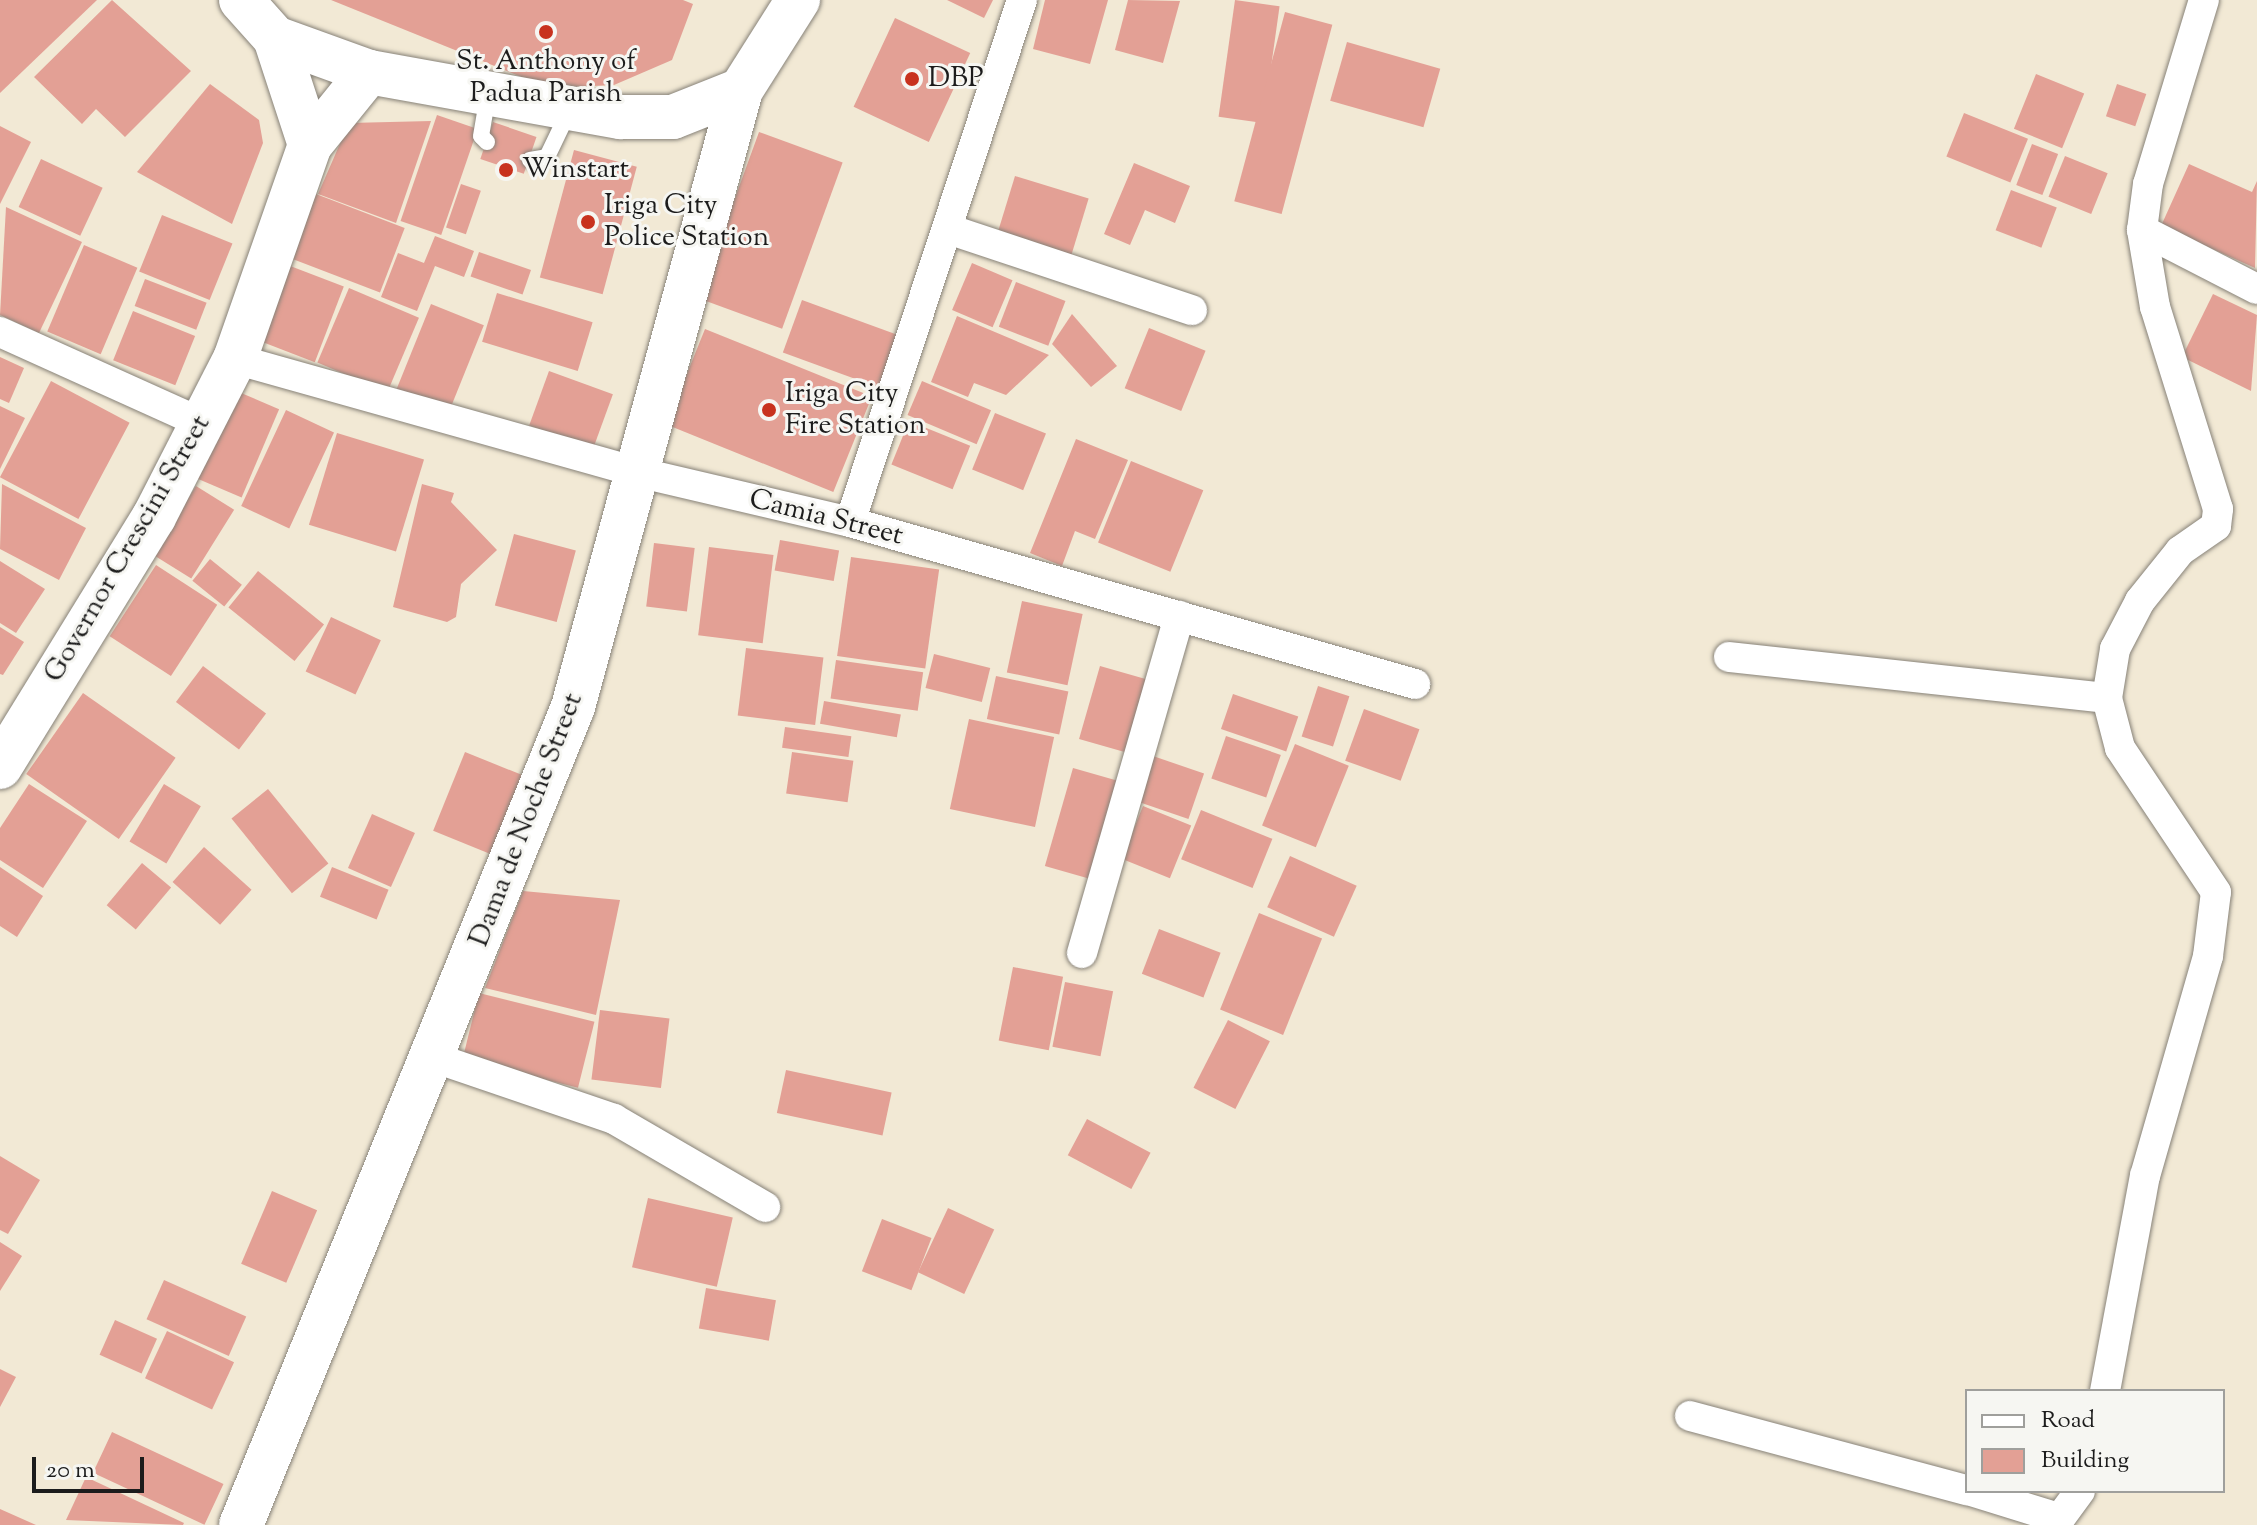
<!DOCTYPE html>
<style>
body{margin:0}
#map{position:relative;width:2257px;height:1525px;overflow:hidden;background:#f2e9d5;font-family:"Sorts Mill Goudy",serif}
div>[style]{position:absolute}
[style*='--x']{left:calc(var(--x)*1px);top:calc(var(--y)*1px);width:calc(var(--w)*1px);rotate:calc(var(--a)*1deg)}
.building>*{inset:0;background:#e3a095;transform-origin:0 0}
.roads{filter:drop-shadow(0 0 2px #878278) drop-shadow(0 0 2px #878278)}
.lane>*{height:16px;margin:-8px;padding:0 8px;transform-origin:8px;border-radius:8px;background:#fff}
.street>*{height:30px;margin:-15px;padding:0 15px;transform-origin:15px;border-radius:15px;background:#fff}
.primary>*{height:44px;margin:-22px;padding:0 22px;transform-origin:22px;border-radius:22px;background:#fff}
.dots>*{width:22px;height:22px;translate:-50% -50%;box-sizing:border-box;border:4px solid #f6f6f2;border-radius:50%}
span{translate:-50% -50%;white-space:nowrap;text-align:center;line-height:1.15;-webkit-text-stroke:6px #f6f6f2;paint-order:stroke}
.poi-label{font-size:28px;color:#1c1c1c}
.left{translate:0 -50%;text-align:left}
.street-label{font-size:28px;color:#1c1c1c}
.legend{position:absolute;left:1965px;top:1389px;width:260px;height:104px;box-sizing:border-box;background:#f6f6f2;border:2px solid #9f9f9c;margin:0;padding:10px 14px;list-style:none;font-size:24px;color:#1c1c1c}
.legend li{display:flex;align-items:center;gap:16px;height:40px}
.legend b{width:40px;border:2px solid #9f9f9c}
.scale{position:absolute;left:32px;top:1457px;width:112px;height:36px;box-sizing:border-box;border:4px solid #1c1c1c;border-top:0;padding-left:10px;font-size:24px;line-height:28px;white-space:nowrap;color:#1c1c1c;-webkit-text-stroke:6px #f6f6f2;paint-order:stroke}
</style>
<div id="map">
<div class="building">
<i style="clip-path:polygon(0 0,97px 0,0 93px)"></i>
<i style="clip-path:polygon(112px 0,191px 71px,125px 137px,96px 109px,82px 124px,34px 77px)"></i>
<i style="clip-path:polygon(331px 0,683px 0,693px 4px,672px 60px,614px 85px,549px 88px)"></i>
<i style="clip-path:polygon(947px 0,993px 0,984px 18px)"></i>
<i style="clip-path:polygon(1045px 0,1108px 0,1090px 64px,1033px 49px)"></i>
<i style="clip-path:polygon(1128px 0,1180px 1px,1163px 63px,1115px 50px)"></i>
<i style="left:1235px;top:0;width:45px;height:118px;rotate:8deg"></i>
<i style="left:1285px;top:12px;width:49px;height:196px;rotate:15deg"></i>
<i style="left:895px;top:18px;width:83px;height:98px;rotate:25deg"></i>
<i style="left:1347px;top:42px;width:97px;height:61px;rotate:16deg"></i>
<i style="left:2036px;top:74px;width:52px;height:59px;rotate:22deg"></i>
<i style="clip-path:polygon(210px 84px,259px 120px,263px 143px,232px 224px,137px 172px)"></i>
<i style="left:2117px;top:84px;width:31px;height:34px;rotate:19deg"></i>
<i style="left:1964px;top:113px;width:69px;height:47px;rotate:22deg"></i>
<i style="left:437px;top:115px;width:43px;height:112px;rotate:19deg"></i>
<i style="clip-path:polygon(431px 121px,396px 223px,318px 194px,349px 123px)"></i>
<i style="left:493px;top:122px;width:46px;height:39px;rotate:19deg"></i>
<i style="clip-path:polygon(0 126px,31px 142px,0 204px)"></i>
<i style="left:759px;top:132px;width:89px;height:177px;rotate:20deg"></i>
<i style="left:2032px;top:144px;width:28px;height:44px;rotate:21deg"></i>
<i style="left:574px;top:150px;width:65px;height:132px;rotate:15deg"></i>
<i style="left:2065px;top:156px;width:46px;height:44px;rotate:22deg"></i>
<i style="left:41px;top:159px;width:68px;height:53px;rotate:25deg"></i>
<i style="clip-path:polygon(1134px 163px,1190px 186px,1175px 223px,1145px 210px,1130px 245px,1104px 234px)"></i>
<i style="clip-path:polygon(2189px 164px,2252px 192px,2257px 181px,2255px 268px,2161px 226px)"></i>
<i style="left:1015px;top:176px;width:77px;height:69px;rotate:17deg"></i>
<i style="left:461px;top:184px;width:21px;height:46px;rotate:19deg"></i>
<i style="left:2011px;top:190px;width:49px;height:43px;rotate:21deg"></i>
<i style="left:316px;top:194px;width:95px;height:69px;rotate:21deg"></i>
<i style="clip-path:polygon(6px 207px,82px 242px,39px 333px,0 315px)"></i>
<i style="left:162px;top:215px;width:76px;height:61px;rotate:22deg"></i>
<i style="clip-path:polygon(435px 236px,474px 251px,464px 277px,435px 266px,417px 311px,381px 297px,398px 253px,424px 263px)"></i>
<i style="left:84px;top:245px;width:58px;height:94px;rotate:23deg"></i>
<i style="left:479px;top:252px;width:55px;height:26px;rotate:19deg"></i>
<i style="left:972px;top:263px;width:44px;height:51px;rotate:23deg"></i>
<i style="left:285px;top:264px;width:63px;height:81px;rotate:21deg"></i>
<i style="left:145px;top:279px;width:66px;height:29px;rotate:21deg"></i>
<i style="left:1016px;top:282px;width:53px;height:48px;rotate:21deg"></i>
<i style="left:349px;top:288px;width:76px;height:81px;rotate:23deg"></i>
<i style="left:497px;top:293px;width:100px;height:51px;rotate:17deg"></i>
<i style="clip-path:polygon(2213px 294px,2257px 315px,2251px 391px,2182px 357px)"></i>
<i style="left:802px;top:300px;width:105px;height:56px;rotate:20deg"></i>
<i style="left:431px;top:304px;width:57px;height:92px;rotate:22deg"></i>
<i style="left:133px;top:311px;width:67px;height:53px;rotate:22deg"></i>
<i style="clip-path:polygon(1072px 314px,1117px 366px,1091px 387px,1052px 344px)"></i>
<i style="clip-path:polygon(957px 316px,1049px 355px,1006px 395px,974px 383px,968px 397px,931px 382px)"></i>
<i style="left:1149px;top:328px;width:61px;height:65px;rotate:22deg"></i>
<i style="left:705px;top:329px;width:180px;height:103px;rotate:22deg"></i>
<i style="clip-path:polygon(0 357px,24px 368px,9px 403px,0 399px)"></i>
<i style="left:549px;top:371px;width:68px;height:58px;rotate:20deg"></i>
<i style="left:51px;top:381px;width:89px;height:109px;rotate:28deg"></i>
<i style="left:922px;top:381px;width:75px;height:37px;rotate:23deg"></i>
<i style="left:234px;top:390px;width:49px;height:96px;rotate:23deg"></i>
<i style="clip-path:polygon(0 406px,25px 418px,0 469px)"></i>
<i style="left:286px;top:410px;width:53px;height:106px;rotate:25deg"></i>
<i style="left:995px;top:413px;width:55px;height:61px;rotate:22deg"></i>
<i style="left:909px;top:421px;width:66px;height:47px;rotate:22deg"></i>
<i style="left:337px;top:433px;width:91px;height:96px;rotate:17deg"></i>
<i style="clip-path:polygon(1076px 439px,1128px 460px,1095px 539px,1075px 531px,1062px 566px,1030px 553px)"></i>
<i style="left:1131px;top:461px;width:78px;height:88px;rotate:22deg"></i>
<i style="clip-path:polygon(2px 484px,86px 528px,59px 580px,0 549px)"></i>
<i style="clip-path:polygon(422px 484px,454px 493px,451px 502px,497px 550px,461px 584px,456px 617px,447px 622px,393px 607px)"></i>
<i style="left:196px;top:486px;width:45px;height:81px;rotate:32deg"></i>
<i style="left:514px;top:534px;width:64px;height:74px;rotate:15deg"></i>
<i style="left:780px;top:540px;width:60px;height:31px;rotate:10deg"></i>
<i style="left:654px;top:543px;width:41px;height:64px;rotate:7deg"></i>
<i style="left:709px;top:547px;width:65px;height:89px;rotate:7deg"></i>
<i style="left:851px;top:557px;width:89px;height:100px;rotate:8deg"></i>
<i style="left:210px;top:559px;width:41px;height:28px;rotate:39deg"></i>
<i style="clip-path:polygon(0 561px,45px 589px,16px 633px,0 623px)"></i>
<i style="left:156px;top:565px;width:73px;height:85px;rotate:33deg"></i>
<i style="left:258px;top:571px;width:85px;height:47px;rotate:39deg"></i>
<i style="left:1022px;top:601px;width:62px;height:73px;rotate:12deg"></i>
<i style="left:331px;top:617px;width:55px;height:60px;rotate:25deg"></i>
<i style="clip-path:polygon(0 627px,24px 642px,3px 675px,0 674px)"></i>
<i style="left:746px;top:648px;width:78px;height:68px;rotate:7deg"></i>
<i style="left:934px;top:654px;width:58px;height:35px;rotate:14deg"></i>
<i style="left:836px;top:660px;width:88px;height:39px;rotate:8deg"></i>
<i style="left:203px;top:666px;width:79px;height:45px;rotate:37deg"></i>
<i style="left:1100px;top:666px;width:51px;height:76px;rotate:16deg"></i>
<i style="left:996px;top:676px;width:74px;height:44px;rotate:12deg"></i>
<i style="left:1318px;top:686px;width:33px;height:53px;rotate:18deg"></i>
<i style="left:83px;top:693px;width:113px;height:99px;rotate:35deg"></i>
<i style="left:1233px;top:694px;width:69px;height:37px;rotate:19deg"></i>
<i style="left:824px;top:701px;width:78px;height:23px;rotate:10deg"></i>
<i style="left:1364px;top:709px;width:59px;height:55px;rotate:20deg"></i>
<i style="left:969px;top:719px;width:87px;height:92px;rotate:12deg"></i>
<i style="left:785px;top:727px;width:67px;height:21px;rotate:8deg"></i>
<i style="left:1226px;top:736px;width:58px;height:45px;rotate:19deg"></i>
<i style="left:1295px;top:744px;width:58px;height:88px;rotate:22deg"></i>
<i style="left:465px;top:752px;width:65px;height:85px;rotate:22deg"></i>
<i style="left:792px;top:752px;width:62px;height:42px;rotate:8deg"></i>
<i style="left:1153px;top:756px;width:54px;height:48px;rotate:19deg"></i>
<i style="left:1073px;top:768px;width:51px;height:102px;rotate:16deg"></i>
<i style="clip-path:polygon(29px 784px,87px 821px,43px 888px,0 860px,0 828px)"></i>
<i style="left:164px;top:784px;width:43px;height:67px;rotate:31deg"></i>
<i style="left:268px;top:789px;width:96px;height:47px;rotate:51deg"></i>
<i style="left:1143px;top:806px;width:52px;height:57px;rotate:22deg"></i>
<i style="left:1201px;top:810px;width:77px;height:53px;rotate:22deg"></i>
<i style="left:372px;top:814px;width:47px;height:59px;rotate:24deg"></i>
<i style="left:204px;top:847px;width:64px;height:47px;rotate:42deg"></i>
<i style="left:1290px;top:856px;width:73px;height:56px;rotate:24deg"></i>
<i style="left:142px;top:863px;width:38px;height:55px;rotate:40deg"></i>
<i style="clip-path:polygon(0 867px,43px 896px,17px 937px,0 926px)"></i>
<i style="left:332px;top:867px;width:61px;height:32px;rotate:22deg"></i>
<i style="clip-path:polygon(523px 891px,620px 900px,596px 1015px,485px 988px)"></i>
<i style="left:1259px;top:913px;width:68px;height:104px;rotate:22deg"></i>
<i style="left:1159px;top:929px;width:66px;height:48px;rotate:21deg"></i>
<i style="left:1013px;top:967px;width:51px;height:75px;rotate:11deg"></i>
<i style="left:1065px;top:982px;width:49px;height:66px;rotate:11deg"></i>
<i style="left:479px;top:993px;width:119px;height:68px;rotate:14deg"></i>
<i style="left:600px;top:1010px;width:70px;height:70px;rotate:7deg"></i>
<i style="left:1228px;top:1020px;width:47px;height:76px;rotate:27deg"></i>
<i style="left:786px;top:1070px;width:108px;height:44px;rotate:12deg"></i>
<i style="left:1087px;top:1119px;width:72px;height:41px;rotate:28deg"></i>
<i style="clip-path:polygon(0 1156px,40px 1180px,8px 1234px,0 1230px)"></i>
<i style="left:272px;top:1191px;width:49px;height:79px;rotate:23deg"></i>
<i style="left:648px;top:1198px;width:87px;height:71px;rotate:13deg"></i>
<i style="left:948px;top:1208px;width:51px;height:71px;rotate:25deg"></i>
<i style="left:882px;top:1219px;width:53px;height:56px;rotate:21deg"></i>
<i style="clip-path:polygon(0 1242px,22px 1256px,0 1291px)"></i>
<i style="left:164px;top:1280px;width:90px;height:43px;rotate:24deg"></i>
<i style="left:706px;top:1288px;width:71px;height:41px;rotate:10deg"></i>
<i style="left:115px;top:1320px;width:46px;height:38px;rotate:24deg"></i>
<i style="left:167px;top:1331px;width:74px;height:52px;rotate:25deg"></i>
<i style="clip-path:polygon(0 1369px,16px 1377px,0 1407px)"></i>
<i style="left:112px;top:1432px;width:123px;height:45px;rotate:25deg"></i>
<i style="clip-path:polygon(86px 1477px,184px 1523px,183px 1525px,66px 1520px)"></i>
<i style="clip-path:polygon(0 1509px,36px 1525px,0 1525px)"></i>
</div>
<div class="roads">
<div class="lane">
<i style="--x:487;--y:142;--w:8;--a:-135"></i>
<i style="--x:481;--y:136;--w:42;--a:-80.3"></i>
<i style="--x:530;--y:160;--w:17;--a:-10"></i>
<i style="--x:547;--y:157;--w:51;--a:-64.4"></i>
</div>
<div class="street">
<i style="--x:951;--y:230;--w:254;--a:18.4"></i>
<i style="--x:2142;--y:230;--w:129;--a:27.2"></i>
<i style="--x:0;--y:332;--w:222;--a:24.3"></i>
<i style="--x:235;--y:359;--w:413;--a:15.7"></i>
<i style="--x:633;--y:471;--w:223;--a:13.2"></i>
<i style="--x:850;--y:522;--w:588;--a:16"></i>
<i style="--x:850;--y:522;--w:550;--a:-71.76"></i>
<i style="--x:1729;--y:657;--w:380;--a:6.2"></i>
<i style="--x:1082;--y:953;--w:351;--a:-73.9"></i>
<i style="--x:435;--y:1058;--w:189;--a:18.8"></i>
<i style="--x:614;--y:1119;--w:175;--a:30.2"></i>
<i style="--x:2105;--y:1391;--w:219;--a:-79.5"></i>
<i style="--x:2145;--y:1176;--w:229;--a:-74"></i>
<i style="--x:2208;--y:956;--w:64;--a:-82.9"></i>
<i style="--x:2216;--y:892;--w:173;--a:-123.7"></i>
<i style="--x:2120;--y:748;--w:52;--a:-104.6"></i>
<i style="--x:2107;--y:698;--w:50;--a:-80.7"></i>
<i style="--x:2115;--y:649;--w:54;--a:-62.5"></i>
<i style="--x:2140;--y:601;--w:64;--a:-51.3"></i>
<i style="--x:2180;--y:551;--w:44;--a:-34.8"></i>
<i style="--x:2216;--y:526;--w:17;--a:-83"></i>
<i style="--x:2218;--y:509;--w:212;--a:-107.3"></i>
<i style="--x:2155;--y:307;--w:78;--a:-99.6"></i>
<i style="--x:2142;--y:230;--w:46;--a:-82.6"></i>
<i style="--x:2148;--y:184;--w:192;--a:-73.1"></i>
<i style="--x:1690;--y:1416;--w:287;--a:15"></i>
<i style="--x:1971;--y:1491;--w:91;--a:17.2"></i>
<i style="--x:2055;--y:1525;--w:42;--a:-53.7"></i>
</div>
<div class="primary">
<i style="--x:241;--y:0;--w:51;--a:48.2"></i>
<i style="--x:275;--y:38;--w:100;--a:19.9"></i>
<i style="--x:369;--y:72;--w:255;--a:10.2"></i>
<i style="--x:620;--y:117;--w:53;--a:0"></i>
<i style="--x:673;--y:117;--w:73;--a:-21.7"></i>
<i style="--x:741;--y:90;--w:107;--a:-57.7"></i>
<i style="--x:310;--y:145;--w:94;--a:-51.1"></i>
<i style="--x:0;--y:767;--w:294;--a:-58.4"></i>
<i style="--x:154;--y:517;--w:178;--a:-62.9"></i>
<i style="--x:235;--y:359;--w:227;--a:-70.7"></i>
<i style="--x:310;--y:145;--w:113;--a:-108.1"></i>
<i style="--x:241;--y:1525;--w:883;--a:-67.91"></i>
<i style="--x:573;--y:707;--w:639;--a:-74.77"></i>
</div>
</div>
<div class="dots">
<i style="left:546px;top:32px;background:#c8321e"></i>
<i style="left:912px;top:79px;background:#c8321e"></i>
<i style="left:506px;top:170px;background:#c8321e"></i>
<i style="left:588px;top:222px;background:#c8321e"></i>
<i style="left:769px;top:410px;background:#c8321e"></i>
</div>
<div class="poi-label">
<span style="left:546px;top:78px">St. Anthony of<br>Padua Parish</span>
<span class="left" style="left:928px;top:79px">DBP</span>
<span class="left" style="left:522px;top:170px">Winstart</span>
<span class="left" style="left:604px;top:222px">Iriga City<br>Police Station</span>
<span class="left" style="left:785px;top:410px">Iriga City<br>Fire Station</span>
</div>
<div class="street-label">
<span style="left:826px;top:518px;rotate:14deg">Camia Street</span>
<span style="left:128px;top:549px;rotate:-60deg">Governor Crescini Street</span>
<span style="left:527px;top:820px;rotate:-69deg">Dama de Noche Street</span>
</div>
<ul class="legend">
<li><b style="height:10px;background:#fff"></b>Road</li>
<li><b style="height:22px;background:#e3a095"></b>Building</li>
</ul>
<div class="scale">20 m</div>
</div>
